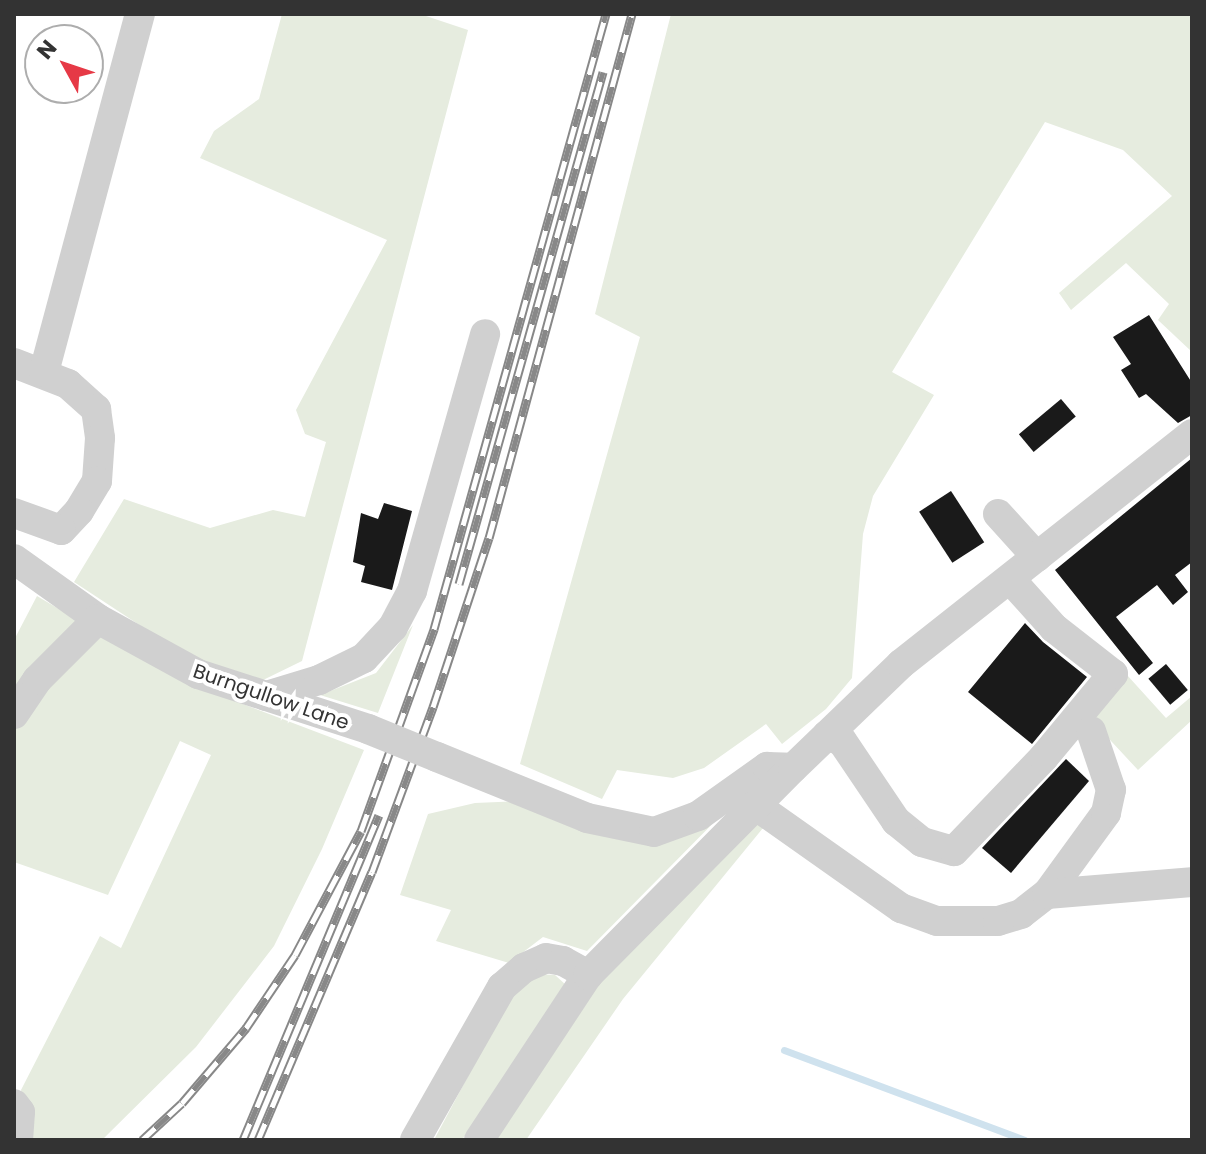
<!DOCTYPE html>
<style>
body{margin:0}
#map{position:relative;width:1206px;height:1154px;overflow:hidden;background:#fff;font-family:Poppins,sans-serif}
div>[style]{position:absolute}
[style*='--x']{left:calc(var(--x)*1px);top:calc(var(--y)*1px);width:calc(var(--w)*1px);rotate:calc(var(--a)*1deg)}
.green>*{inset:0;background:#e6ecdf}
.stream>*{height:7px;margin:-3.5px;padding:0 3.5px;transform-origin:3.5px;border-radius:3.5px;background:#cfe2ee}
.building>*{inset:0;background:#1a1a1a;transform-origin:0 0}
.minor>*{height:30px;margin:-15px;padding:0 15px;transform-origin:15px;border-radius:15px;background:#d0d0d0}
.rail>*{height:9px;margin-top:-4.5px;transform-origin:0;background:repeating-linear-gradient(90deg,#fff 0 18px,#888 0 36px);box-sizing:border-box;border-block:2px solid #888}
.minor-bridge>*{height:30px;margin:-15px;padding:0 15px;transform-origin:15px;border-radius:15px;background:#d0d0d0}
span{translate:-50% -50%;white-space:nowrap;text-align:center;line-height:1.15;-webkit-text-stroke:8px #fff;paint-order:stroke}
.street-label{font-size:20px;color:#333}
.frame{position:absolute;inset:0;border:16px solid #333;pointer-events:none}
.north{position:absolute;left:24px;top:24px;width:80px;height:80px;box-sizing:border-box;background:#fff;border:2px solid #adadad;border-radius:50%;rotate:310deg;font-size:22px;font-weight:700;line-height:32px;text-align:center;color:#333}
.north::after{content:'';display:block;margin:auto;width:28px;height:36px;background:#e63946;clip-path:polygon(50% 0,100% 100%,50% 72%,0 100%)}
</style>
<div id="map">
<div class="green">
<i style="clip-path:polygon(282px 14px,420px 14px,468px 30px,302px 661px,259px 682px,179px 651px,74px 582px,124px 499px,210px 528px,273px 510px,305px 517px,326px 442px,305px 434px,296px 410px,387px 240px,200px 158px,214px 131px,259px 99px)"></i>
<i style="clip-path:polygon(671px 14px,1192px 14px,1192px 352px,1158px 320px,1169px 304px,1126px 263px,1071px 310px,1059px 293px,1172px 196px,1123px 150px,1045px 122px,892px 372px,934px 395px,873px 496px,863px 534px,852px 678px,826px 709px,782px 744px,766px 724px,704px 768px,673px 778px,617px 770px,602px 799px,520px 764px,640px 337px,595px 314px)"></i>
<i style="clip-path:polygon(37px 596px,106px 637px,219px 695px,364px 750px,322px 849px,274px 946px,196px 1047px,102px 1140px,23px 1140px,29px 1130px,21px 1090px,100px 936px,121px 948px,211px 755px,180px 741px,108px 895px,14px 862px,14px 640px)"></i>
<i style="clip-path:polygon(413px 625px,378px 713px,320px 695px,376px 673px)"></i>
<i style="clip-path:polygon(1127px 675px,1166px 718px,1192px 696px,1192px 720px,1138px 770px,1085px 713px)"></i>
<i style="clip-path:polygon(737px 799px,587px 951px,543px 937px,509px 963px,436px 941px,451px 910px,400px 895px,428px 814px,475px 803px,522px 801px,634px 841px)"></i>
<i style="clip-path:polygon(756px 823px,763px 828px,623px 999px,526px 1140px,492px 1140px,581px 999px)"></i>
<i style="clip-path:polygon(537px 974px,555px 975px,566px 985px,462px 1140px,434px 1140px,509px 999px)"></i>
</div>
<div class="stream">
<i style="--x:784;--y:1050;--w:257;--a:20.5"></i>
</div>
<div class="building">
<i style="clip-path:polygon(1149px 315px,1192px 383px,1192px 415px,1178px 423px,1146px 394px,1139px 398px,1121px 370px,1131px 364px,1113px 337px)"></i>
<i style="left:1061px;top:399px;width:23px;height:55px;rotate:50deg"></i>
<i style="clip-path:polygon(1192px 458px,1192px 562px,1175px 575px,1188px 592px,1173px 605px,1157px 585px,1116px 617px,1153px 663px,1139px 675px,1055px 570px)"></i>
<i style="left:951px;top:491px;width:61px;height:38px;rotate:57deg"></i>
<i style="clip-path:polygon(384px 503px,412px 511px,392px 590px,361px 582px,365px 566px,353px 562px,361px 513px,378px 519px)"></i>
<i style="clip-path:polygon(1025px 623px,1043px 642px,1087px 677px,1032px 744px,968px 692px)"></i>
<i style="left:1166px;top:664px;width:34px;height:23px;rotate:50deg"></i>
<i style="clip-path:polygon(1066px 759px,1089px 781px,1011px 873px,982px 848px)"></i>
</div>
<div class="minor">
<i style="--x:14;--y:363;--w:58;--a:21.3"></i>
<i style="--x:68;--y:384;--w:38;--a:42"></i>
<i style="--x:96;--y:409;--w:29;--a:82"></i>
<i style="--x:100;--y:438;--w:43;--a:94"></i>
<i style="--x:97;--y:481;--w:35;--a:121"></i>
<i style="--x:79;--y:511;--w:26;--a:133"></i>
<i style="--x:61;--y:530;--w:50;--a:-160.1"></i>
<i style="--x:44;--y:372;--w:371;--a:-75"></i>
<i style="--x:998;--y:514;--w:58;--a:47.8"></i>
<i style="--x:14;--y:559;--w:103;--a:35.5"></i>
<i style="--x:98;--y:619;--w:114;--a:28.8"></i>
<i style="--x:198;--y:674;--w:179;--a:17.9"></i>
<i style="--x:266;--y:696;--w:55;--a:-16.8"></i>
<i style="--x:319;--y:680;--w:50;--a:-26.1"></i>
<i style="--x:364;--y:658;--w:42;--a:-46.9"></i>
<i style="--x:393;--y:627;--w:41;--a:-62.2"></i>
<i style="--x:412;--y:591;--w:267;--a:-74.1"></i>
<i style="--x:14;--y:714;--w:41;--a:-55.9"></i>
<i style="--x:37;--y:680;--w:86;--a:-45"></i>
<i style="--x:827;--y:735;--w:16;--a:22"></i>
<i style="--x:842;--y:741;--w:97;--a:56"></i>
<i style="--x:896;--y:821;--w:33;--a:39"></i>
<i style="--x:922;--y:842;--w:33;--a:16"></i>
<i style="--x:954;--y:851;--w:130;--a:-46.2"></i>
<i style="--x:1044;--y:757;--w:108;--a:-50.3"></i>
<i style="--x:1113;--y:674;--w:75;--a:-142.1"></i>
<i style="--x:1054;--y:628;--w:66;--a:-131.9"></i>
<i style="--x:437;--y:757;--w:162;--a:22.1"></i>
<i style="--x:587;--y:818;--w:68;--a:11.8"></i>
<i style="--x:654;--y:832;--w:47;--a:-20"></i>
<i style="--x:698;--y:816;--w:85;--a:-35.4"></i>
<i style="--x:767;--y:767;--w:24;--a:2"></i>
<i style="--x:755;--y:805;--w:179;--a:35.2"></i>
<i style="--x:901;--y:908;--w:38;--a:20"></i>
<i style="--x:937;--y:921;--w:61;--a:0"></i>
<i style="--x:998;--y:921;--w:24;--a:-17"></i>
<i style="--x:1021;--y:914;--w:33;--a:-38"></i>
<i style="--x:1047;--y:894;--w:100;--a:-53.9"></i>
<i style="--x:1106;--y:813;--w:24;--a:-78"></i>
<i style="--x:1111;--y:790;--w:62;--a:-108.7"></i>
<i style="--x:1047;--y:894;--w:145;--a:-4.7"></i>
<i style="--x:14;--y:1104;--w:10;--a:53"></i>
<i style="--x:20;--y:1112;--w:28;--a:94"></i>
<i style="--x:415;--y:1140;--w:176;--a:-60.4"></i>
<i style="--x:502;--y:987;--w:29;--a:-41"></i>
<i style="--x:524;--y:968;--w:24;--a:-24"></i>
<i style="--x:546;--y:958;--w:17;--a:10"></i>
<i style="--x:563;--y:961;--w:29;--a:29"></i>
<i style="--x:479;--y:1140;--w:198;--a:-56.6"></i>
<i style="--x:588;--y:975;--w:291;--a:-45.3"></i>
<i style="--x:793;--y:768;--w:150;--a:-43.9"></i>
<i style="--x:901;--y:664;--w:371;--a:-38.3"></i>
</div>
<div class="rail">
<i style="--x:459;--y:584;--w:532;--a:-74.29"></i>
<i style="--x:142;--y:1140;--w:54;--a:-42.8"></i>
<i style="--x:182;--y:1103;--w:99;--a:-49.5"></i>
<i style="--x:246;--y:1028;--w:88;--a:-56.1"></i>
<i style="--x:295;--y:955;--w:140;--a:-62"></i>
<i style="--x:361;--y:831;--w:215;--a:-70.1"></i>
<i style="--x:434;--y:629;--w:639;--a:-74.38"></i>
<i style="--x:243;--y:1140;--w:352;--a:-67.3"></i>
<i style="--x:258;--y:1140;--w:291;--a:-67"></i>
<i style="--x:372;--y:872;--w:176;--a:-69.7"></i>
<i style="--x:433;--y:707;--w:178;--a:-71.7"></i>
<i style="--x:489;--y:538;--w:543;--a:-74.74"></i>
</div>
<div class="minor-bridge">
<i style="--x:368;--y:729;--w:74;--a:22.1"></i>
</div>
<div class="street-label">
<span style="left:271px;top:697px;rotate:19deg">Burngullow Lane</span>
</div>
<div class="frame"></div>
<div class="north">N</div>
</div>
